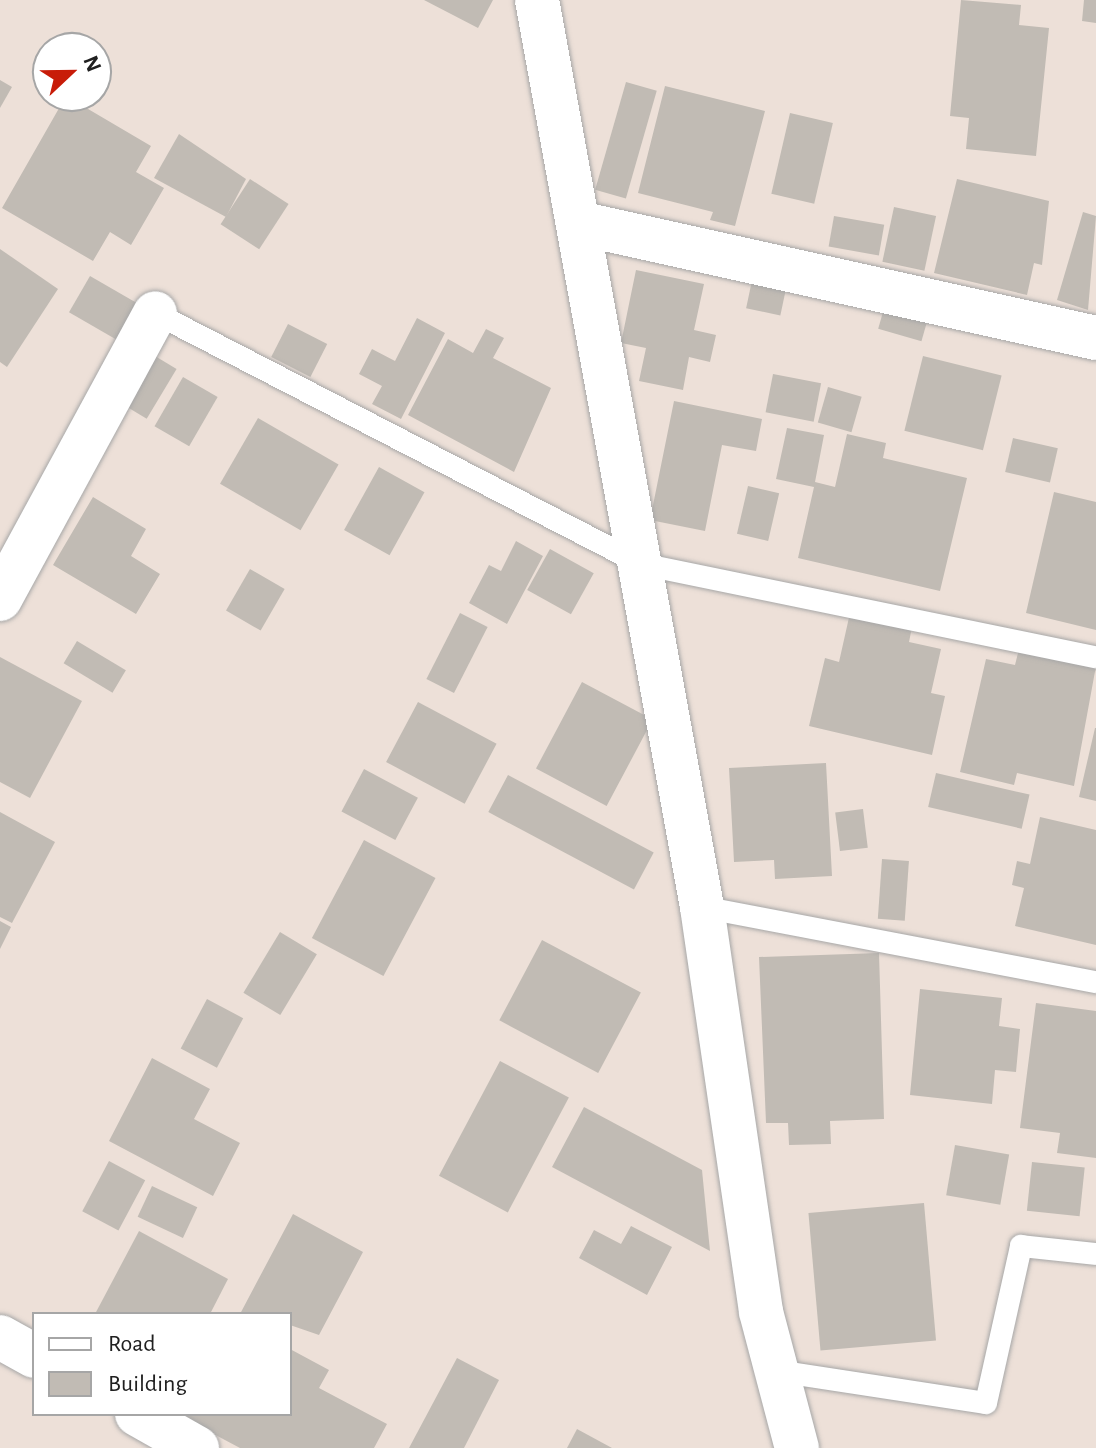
<!DOCTYPE html>
<style>
body{margin:0}
#map{position:relative;width:1096px;height:1448px;overflow:hidden;background:#f0eee7;font-family:"Alegreya Sans",sans-serif}
div>[style]{position:absolute}
[style*='--x']{left:calc(var(--x)*1px);top:calc(var(--y)*1px);width:calc(var(--w)*1px);rotate:calc(var(--a)*1deg)}
.military>*{inset:0;background:#ede0d8}
.building>*{inset:0;background:#c1bbb4;transform-origin:0 0}
.roads{filter:drop-shadow(0 0 2px #a7a7a7) drop-shadow(0 0 2px #a7a7a7)}
.service>*{height:22px;margin:-11px;padding:0 11px;transform-origin:11px;border-radius:11px;background:#fff}
.minor>*{height:44px;margin:-22px;padding:0 22px;transform-origin:22px;border-radius:22px;background:#fff}
span{translate:-50% -50%;white-space:nowrap;text-align:center;line-height:1.15;-webkit-text-stroke:8px #fff;paint-order:stroke}
.legend{position:absolute;left:32px;top:1312px;width:260px;height:104px;box-sizing:border-box;background:#fff;border:2px solid #a6a6a6;margin:0;padding:10px 14px;list-style:none;font-size:24px;color:#202020}
.legend li{display:flex;align-items:center;gap:16px;height:40px}
.legend b{width:40px;border:2px solid #a6a6a6}
.north{position:absolute;left:32px;top:32px;width:80px;height:80px;box-sizing:border-box;background:#fff;border:2px solid #a6a6a6;border-radius:50%;rotate:68deg;font-size:22px;font-weight:700;line-height:32px;text-align:center;color:#202020}
.north::after{content:'';display:block;margin:auto;width:28px;height:36px;background:#c81c09;clip-path:polygon(50% 0,100% 100%,50% 72%,0 100%)}
</style>
<div id="map">
<div class="military">
<i style="clip-path:polygon(evenodd,0 0,1096px 0,1096px 1448px,0 1448px,0 0,48px 48px,96px 48px,96px 96px,48px 96px,48px 48px,0 0,34px 1314px,290px 1314px,290px 1414px,34px 1414px,34px 1314px)"></i>
</div>
<div class="building">
<i style="clip-path:polygon(424px 0,493px 0,478px 28px)"></i>
<i style="clip-path:polygon(961px 0,1021px 5px,1019px 25px,1049px 28px,1036px 156px,966px 149px,969px 118px,950px 116px)"></i>
<i style="clip-path:polygon(1084px 0,1096px 0,1096px 23px,1082px 21px)"></i>
<i style="clip-path:polygon(0 80px,12px 87px,0 108px)"></i>
<i style="left:626px;top:82px;width:32px;height:112px;rotate:16deg"></i>
<i style="clip-path:polygon(665px 86px,765px 111px,735px 226px,710px 220px,713px 212px,638px 193px)"></i>
<i style="clip-path:polygon(66px 96px,151px 146px,136px 172px,164px 188px,131px 245px,110px 232px,93px 261px,2px 208px)"></i>
<i style="left:790px;top:113px;width:44px;height:83px;rotate:13deg"></i>
<i style="clip-path:polygon(179px 134px,246px 179px,226px 217px,154px 178px)"></i>
<i style="left:250px;top:179px;width:46px;height:54px;rotate:33deg"></i>
<i style="clip-path:polygon(957px 179px,1049px 201px,1042px 265px,1034px 263px,1027px 295px,934px 273px)"></i>
<i style="left:894px;top:207px;width:43px;height:56px;rotate:12deg"></i>
<i style="clip-path:polygon(1083px 212px,1096px 216px,1088px 310px,1057px 300px)"></i>
<i style="left:834px;top:216px;width:51px;height:31px;rotate:10deg"></i>
<i style="clip-path:polygon(0 249px,58px 289px,7px 367px,0 362px)"></i>
<i style="clip-path:polygon(636px 270px,704px 284px,694px 330px,716px 335px,710px 362px,689px 357px,683px 390px,639px 381px,646px 348px,621px 343px)"></i>
<i style="left:754px;top:271px;width:35px;height:38px;rotate:12deg"></i>
<i style="left:90px;top:276px;width:56px;height:42px;rotate:30deg"></i>
<i style="left:887px;top:298px;width:45px;height:32px;rotate:16deg"></i>
<i style="clip-path:polygon(417px 318px,445px 333px,401px 419px,372px 404px,382px 386px,359px 374px,372px 349px,395px 361px)"></i>
<i style="left:288px;top:324px;width:44px;height:37px;rotate:27deg"></i>
<i style="clip-path:polygon(486px 329px,504px 338px,493px 358px,551px 388px,514px 472px,408px 415px,448px 339px,473px 353px)"></i>
<i style="left:150px;top:353px;width:31px;height:58px;rotate:31deg"></i>
<i style="left:923px;top:356px;width:81px;height:77px;rotate:14deg"></i>
<i style="left:773px;top:374px;width:49px;height:39px;rotate:11deg"></i>
<i style="left:183px;top:377px;width:40px;height:57px;rotate:30deg"></i>
<i style="left:828px;top:387px;width:35px;height:37px;rotate:16deg"></i>
<i style="clip-path:polygon(674px 401px,762px 419px,756px 451px,722px 445px,705px 531px,650px 520px)"></i>
<i style="left:258px;top:418px;width:93px;height:76px;rotate:30deg"></i>
<i style="clip-path:polygon(787px 428px,824px 435px,815px 482px,835px 487px,847px 434px,886px 443px,883px 458px,967px 478px,940px 591px,798px 558px,814px 487px,776px 479px)"></i>
<i style="left:1013px;top:438px;width:46px;height:35px;rotate:13deg"></i>
<i style="left:379px;top:467px;width:52px;height:72px;rotate:29deg"></i>
<i style="left:748px;top:486px;width:32px;height:49px;rotate:13deg"></i>
<i style="clip-path:polygon(1054px 492px,1096px 502px,1096px 630px,1026px 613px)"></i>
<i style="clip-path:polygon(93px 497px,146px 529px,131px 556px,160px 574px,136px 614px,53px 565px)"></i>
<i style="clip-path:polygon(516px 541px,543px 556px,507px 624px,469px 603px,489px 565px,501px 571px)"></i>
<i style="left:550px;top:549px;width:50px;height:47px;rotate:29deg"></i>
<i style="left:250px;top:569px;width:40px;height:48px;rotate:30deg"></i>
<i style="left:460px;top:613px;width:31px;height:74px;rotate:27deg"></i>
<i style="clip-path:polygon(850px 613px,912px 627px,909px 642px,941px 649px,931px 693px,945px 696px,932px 755px,809px 726px,825px 658px,839px 662px)"></i>
<i style="left:77px;top:641px;width:57px;height:26px;rotate:31deg"></i>
<i style="clip-path:polygon(1019px 649px,1096px 666px,1074px 786px,1017px 773px,1014px 785px,960px 772px,986px 659px,1015px 665px)"></i>
<i style="clip-path:polygon(0 657px,82px 701px,30px 798px,0 782px)"></i>
<i style="left:582px;top:682px;width:80px;height:98px;rotate:28deg"></i>
<i style="left:418px;top:702px;width:89px;height:68px;rotate:28deg"></i>
<i style="clip-path:polygon(1095px 728px,1096px 728px,1096px 801px,1079px 797px)"></i>
<i style="clip-path:polygon(826px 763px,832px 876px,775px 879px,774px 860px,734px 862px,729px 768px)"></i>
<i style="left:364px;top:769px;width:61px;height:48px;rotate:28deg"></i>
<i style="left:936px;top:773px;width:96px;height:35px;rotate:13deg"></i>
<i style="left:508px;top:775px;width:165px;height:42px;rotate:28deg"></i>
<i style="left:863px;top:809px;width:39px;height:28px;rotate:83deg"></i>
<i style="clip-path:polygon(0 812px,55px 842px,12px 923px,0 917px)"></i>
<i style="clip-path:polygon(1040px 817px,1096px 830px,1096px 945px,1015px 926px,1024px 888px,1012px 885px,1017px 861px,1030px 864px)"></i>
<i style="left:364px;top:840px;width:81px;height:111px;rotate:28deg"></i>
<i style="left:882px;top:859px;width:27px;height:60px;rotate:4deg"></i>
<i style="clip-path:polygon(0 921px,11px 927px,0 949px)"></i>
<i style="left:280px;top:932px;width:43px;height:71px;rotate:31deg"></i>
<i style="left:542px;top:940px;width:112px;height:91px;rotate:28deg"></i>
<i style="clip-path:polygon(879px 953px,884px 1119px,830px 1121px,831px 1144px,789px 1145px,788px 1123px,766px 1123px,759px 957px)"></i>
<i style="clip-path:polygon(920px 989px,1002px 998px,999px 1026px,1020px 1029px,1016px 1072px,995px 1070px,992px 1104px,910px 1095px)"></i>
<i style="left:207px;top:999px;width:41px;height:56px;rotate:28deg"></i>
<i style="clip-path:polygon(1036px 1003px,1096px 1011px,1096px 1158px,1057px 1153px,1060px 1133px,1020px 1128px)"></i>
<i style="clip-path:polygon(152px 1058px,210px 1089px,194px 1119px,240px 1143px,213px 1196px,109px 1141px)"></i>
<i style="left:500px;top:1061px;width:78px;height:130px;rotate:28deg"></i>
<i style="clip-path:polygon(584px 1107px,702px 1170px,710px 1251px,552px 1167px)"></i>
<i style="left:955px;top:1145px;width:55px;height:51px;rotate:10deg"></i>
<i style="left:109px;top:1161px;width:41px;height:57px;rotate:28deg"></i>
<i style="left:1032px;top:1162px;width:53px;height:49px;rotate:6deg"></i>
<i style="left:152px;top:1186px;width:50px;height:34px;rotate:25deg"></i>
<i style="left:924px;top:1203px;width:138px;height:116px;rotate:85deg"></i>
<i style="clip-path:polygon(293px 1214px,363px 1252px,319px 1335px,290px 1325px,290px 1314px,240px 1314px)"></i>
<i style="clip-path:polygon(631px 1226px,672px 1247px,647px 1295px,579px 1258px,594px 1230px,621px 1244px)"></i>
<i style="clip-path:polygon(139px 1231px,228px 1279px,210px 1314px,95px 1314px)"></i>
<i style="clip-path:polygon(290px 1349px,329px 1370px,319px 1388px,387px 1424px,374px 1448px,240px 1448px,176px 1414px,290px 1414px)"></i>
<i style="clip-path:polygon(457px 1358px,499px 1380px,464px 1448px,409px 1448px)"></i>
<i style="clip-path:polygon(577px 1429px,612px 1448px,567px 1448px)"></i>
</div>
<div class="roads">
<div class="service">
<i style="--x:155;--y:313;--w:547;--a:27.31"></i>
<i style="--x:641;--y:564;--w:464;--a:11.6"></i>
<i style="--x:702;--y:907;--w:401;--a:10.8"></i>
<i style="--x:777;--y:1371;--w:211;--a:8.7"></i>
<i style="--x:986;--y:1403;--w:161;--a:-77.4"></i>
<i style="--x:1021;--y:1246;--w:75;--a:6.1"></i>
</div>
<div class="minor">
<i style="--x:537;--y:0;--w:922;--a:79.69"></i>
<i style="--x:702;--y:907;--w:409;--a:81.7"></i>
<i style="--x:761;--y:1312;--w:141;--a:75.2"></i>
<i style="--x:583;--y:224;--w:526;--a:12.53"></i>
<i style="--x:0;--y:599;--w:325;--a:-61.5"></i>
<i style="--x:0;--y:1337;--w:39;--a:29"></i>
<i style="--x:137;--y:1414;--w:69;--a:29.5"></i>
</div>
</div>
<ul class="legend">
<li><b style="height:10px;background:#fff"></b>Road</li>
<li><b style="height:22px;background:#c1bbb4"></b>Building</li>
</ul>
<div class="north">N</div>
</div>
